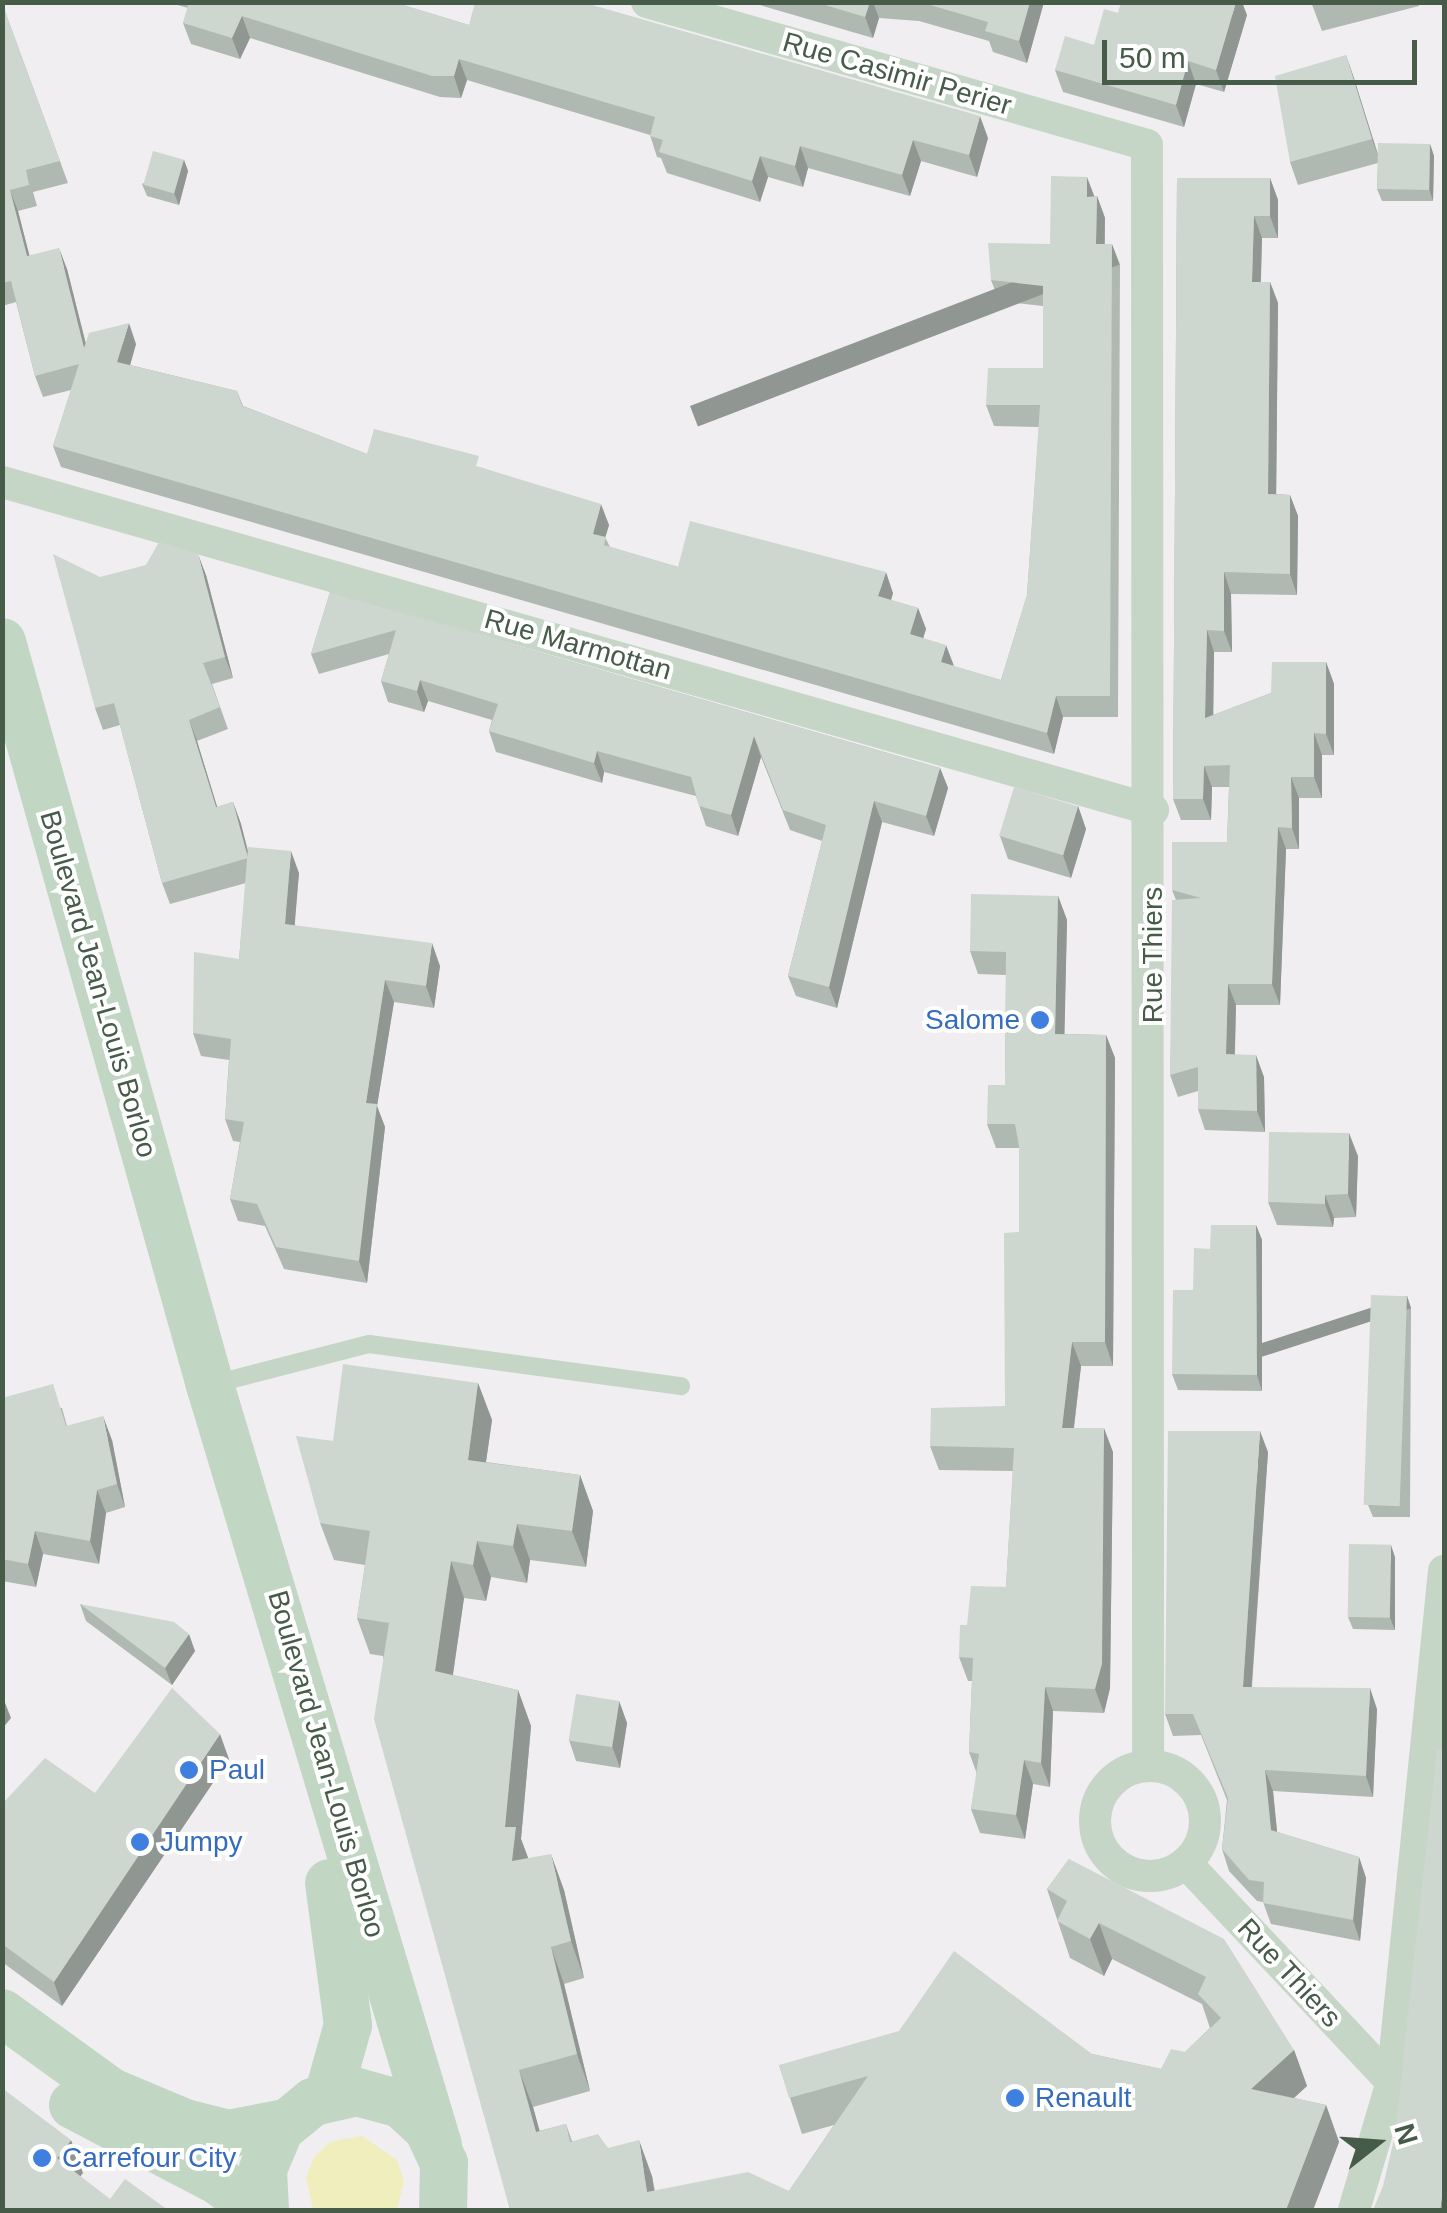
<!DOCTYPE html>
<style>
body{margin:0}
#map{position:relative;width:1447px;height:2213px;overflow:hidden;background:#f0eef1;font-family:Arial,sans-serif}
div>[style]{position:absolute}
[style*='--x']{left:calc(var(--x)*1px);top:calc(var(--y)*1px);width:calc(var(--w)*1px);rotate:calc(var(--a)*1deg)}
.green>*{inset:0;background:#efeebc}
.lane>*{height:18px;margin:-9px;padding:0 9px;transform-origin:9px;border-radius:9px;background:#c5d6c6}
.street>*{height:32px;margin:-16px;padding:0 16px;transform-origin:16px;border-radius:16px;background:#c5d6c6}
.street>.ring{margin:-16px;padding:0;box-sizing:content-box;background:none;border:32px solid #c5d6c6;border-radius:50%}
.secondary>*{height:48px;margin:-24px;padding:0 24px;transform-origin:24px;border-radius:24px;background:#c1d7c3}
.wall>*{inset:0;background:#b0b8b2}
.shaded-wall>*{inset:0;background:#909691;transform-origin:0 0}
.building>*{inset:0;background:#cdd6cf;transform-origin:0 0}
.dots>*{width:28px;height:28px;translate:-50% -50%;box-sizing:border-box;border:5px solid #fff;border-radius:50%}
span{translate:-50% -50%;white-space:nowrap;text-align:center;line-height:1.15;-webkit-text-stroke:8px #fff;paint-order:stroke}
.street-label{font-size:28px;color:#465c48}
.shop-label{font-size:28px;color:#366cbe}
.right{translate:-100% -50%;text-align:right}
.left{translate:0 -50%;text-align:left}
.frame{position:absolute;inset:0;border:5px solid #465c48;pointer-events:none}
.north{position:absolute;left:1327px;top:2093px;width:100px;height:100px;-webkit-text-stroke:8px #fff;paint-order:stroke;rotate:73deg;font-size:28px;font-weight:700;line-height:40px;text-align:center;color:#465c48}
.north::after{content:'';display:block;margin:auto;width:35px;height:45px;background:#465c48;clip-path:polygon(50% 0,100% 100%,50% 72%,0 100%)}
.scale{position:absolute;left:1102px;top:40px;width:315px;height:45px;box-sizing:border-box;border:5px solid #465c48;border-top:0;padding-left:12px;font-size:30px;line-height:35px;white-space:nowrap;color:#465c48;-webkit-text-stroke:8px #fff;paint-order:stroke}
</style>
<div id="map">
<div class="green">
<i style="clip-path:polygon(362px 2136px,397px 2160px,404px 2181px,397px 2210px,313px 2210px,306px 2177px,314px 2157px,330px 2142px)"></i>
</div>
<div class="lane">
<i style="--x:210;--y:1385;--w:164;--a:-14.5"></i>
<i style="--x:369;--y:1344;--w:315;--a:7.7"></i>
</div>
<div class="street">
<i style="--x:647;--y:2;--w:520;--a:15.96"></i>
<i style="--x:1147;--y:145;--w:1620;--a:89.96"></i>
<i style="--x:2;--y:482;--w:1197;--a:15.91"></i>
<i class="ring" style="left:1095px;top:1766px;width:78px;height:78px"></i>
<i style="--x:1186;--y:1863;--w:301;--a:46.8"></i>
<i style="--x:1354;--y:2210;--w:134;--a:-73.5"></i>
<i style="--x:1392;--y:2082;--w:514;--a:-84.19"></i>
</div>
<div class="secondary">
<i style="--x:2;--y:642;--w:772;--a:74.36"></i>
<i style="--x:210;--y:1385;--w:793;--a:73.3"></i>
<i style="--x:2;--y:2013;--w:135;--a:35.9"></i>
<i style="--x:111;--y:2092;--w:80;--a:22.7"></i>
<i style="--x:185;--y:2123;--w:44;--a:14.3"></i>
<i style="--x:228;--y:2134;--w:58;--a:-10.9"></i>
<i style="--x:328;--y:2096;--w:74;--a:-74.3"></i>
<i style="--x:348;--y:2025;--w:143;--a:-97.6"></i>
<i style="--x:73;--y:2105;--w:166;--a:27.6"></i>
<i style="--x:220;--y:2182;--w:46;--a:37.9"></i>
<i style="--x:265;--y:2210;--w:41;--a:-92.8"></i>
<i style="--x:263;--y:2169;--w:43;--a:-67"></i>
<i style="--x:280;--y:2129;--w:43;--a:-39.3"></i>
<i style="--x:313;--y:2102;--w:45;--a:-12.8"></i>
<i style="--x:357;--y:2092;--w:46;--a:15.3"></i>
<i style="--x:401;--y:2104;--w:37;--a:43"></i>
<i style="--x:428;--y:2129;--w:38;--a:65"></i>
<i style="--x:444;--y:2163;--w:47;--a:91.2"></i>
</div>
<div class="wall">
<i style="clip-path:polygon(167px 2px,393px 2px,469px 25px,988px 138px,977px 177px,921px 161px,910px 196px,808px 168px,803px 187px,768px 177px,760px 202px,667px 173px,661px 158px,657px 157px,650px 135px,467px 80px,461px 98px,440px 97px,250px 38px,240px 59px,191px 44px,183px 23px,188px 8px)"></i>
<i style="clip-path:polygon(749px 2px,1044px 2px,1027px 63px,993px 52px,989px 41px,919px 21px,879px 18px,873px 38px)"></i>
<i style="clip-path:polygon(1311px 2px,1419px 2px,1419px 6px,1322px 31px)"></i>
<i style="clip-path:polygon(2px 3px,68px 183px,33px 192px,37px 206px,18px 211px,29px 255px,67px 269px,86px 344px,136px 344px,130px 365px,237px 391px,243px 406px,367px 454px,483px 468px,609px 525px,605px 537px,610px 547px,678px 567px,893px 593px,891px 600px,918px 608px,926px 629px,923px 638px,953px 666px,1001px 680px,1027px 595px,1039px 427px,994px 426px,986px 405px,1043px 368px,1043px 306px,999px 301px,991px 280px,1050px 244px,1094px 196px,1097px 196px,1105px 218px,1105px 244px,1120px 265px,1118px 717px,1063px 717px,1054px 754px,61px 467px,53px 446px,71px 390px,43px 397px,35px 376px,16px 302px,2px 306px)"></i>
<i style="clip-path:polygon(1118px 13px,1247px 15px,1224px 92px,1196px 84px,1184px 127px,1063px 92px,1055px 70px,1094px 45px)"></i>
<i style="clip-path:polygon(1346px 55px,1378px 154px,1430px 144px,1434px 156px,1433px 201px,1382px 201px,1377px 189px,1378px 163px,1298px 185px,1290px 162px)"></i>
<i style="clip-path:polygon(184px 160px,188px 171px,179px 205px,147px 196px,142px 184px)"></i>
<i style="clip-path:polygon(1177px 178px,1270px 178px,1278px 200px,1278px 238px,1262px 238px,1261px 282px,1270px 282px,1278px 303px,1276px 494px,1290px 495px,1298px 516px,1297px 595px,1231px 594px,1232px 652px,1214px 652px,1213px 715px,1271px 693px,1326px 662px,1334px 684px,1334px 755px,1322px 755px,1322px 798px,1299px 798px,1299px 849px,1286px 849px,1280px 1005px,1236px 1005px,1235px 1055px,1264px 1077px,1265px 1132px,1205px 1130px,1198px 1109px,1198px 1091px,1178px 1097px,1170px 1075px,1176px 900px,1172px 890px,1227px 842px,1229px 787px,1212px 787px,1211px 820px,1181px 820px,1173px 799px)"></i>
<i style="clip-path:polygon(206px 575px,233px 678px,212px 684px,228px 729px,197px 741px,217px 807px,233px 802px,241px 824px,248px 851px,299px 873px,294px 925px,440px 966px,434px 1008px,394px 1002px,377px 1106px,385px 1127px,367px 1283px,284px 1269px,265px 1226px,238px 1221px,230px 1199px,240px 1142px,233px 1141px,225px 1119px,229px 1060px,201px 1056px,193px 1033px,239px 959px,246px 883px,170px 904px,162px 883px,120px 725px,103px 730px,95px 708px,100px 577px)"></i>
<i style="clip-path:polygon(330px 592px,940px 768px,948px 788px,934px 836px,882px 822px,837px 1008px,796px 996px,788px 976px,822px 841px,790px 830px,761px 757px,738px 836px,706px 826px,696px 796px,604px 772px,602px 783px,496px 752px,489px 731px,492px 720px,428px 701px,424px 712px,388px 702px,381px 681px,389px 654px,319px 674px,311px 654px)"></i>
<i style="clip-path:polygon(1078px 806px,1086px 829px,1071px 878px,1008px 859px,1000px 836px)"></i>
<i style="clip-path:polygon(1058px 896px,1067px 920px,1064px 1034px,1106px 1035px,1115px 1058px,1113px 1366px,1081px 1366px,1074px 1428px,1113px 1452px,1110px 1688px,1104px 1713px,1053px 1711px,1050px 1787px,1033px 1784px,1025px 1839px,980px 1833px,971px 1809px,977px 1774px,969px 1752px,972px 1681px,968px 1681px,959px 1657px,967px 1625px,1006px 1587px,1013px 1471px,939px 1470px,930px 1446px,1005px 1406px,1019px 1232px,1019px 1148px,996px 1148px,987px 1124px,1005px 1085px,1006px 975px,978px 974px,970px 951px)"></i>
<i style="clip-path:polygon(1358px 1156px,1356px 1217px,1334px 1218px,1333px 1227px,1277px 1225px,1268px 1202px)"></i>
<i style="clip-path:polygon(1256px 1225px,1262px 1240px,1262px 1391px,1178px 1390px,1172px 1374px,1193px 1290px,1210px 1249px)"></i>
<i style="clip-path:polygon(1407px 1296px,1411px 1308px,1410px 1517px,1373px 1517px,1368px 1505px)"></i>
<i style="clip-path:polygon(478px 1383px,492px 1420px,486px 1462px,580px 1475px,593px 1511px,586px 1567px,530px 1560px,527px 1583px,491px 1577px,486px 1601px,464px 1598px,453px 1675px,518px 1690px,531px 1726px,521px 1839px,528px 1858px,564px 1890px,584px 1978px,564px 1984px,590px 2091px,533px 2107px,539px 2131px,566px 2124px,572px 2141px,608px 2148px,652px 2176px,655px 2191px,789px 2191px,834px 2125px,802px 2134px,779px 2065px,1092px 2054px,1161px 2069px,1185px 2052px,1210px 2028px,1202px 2004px,1112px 1959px,1104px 1976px,1070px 1958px,1047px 1889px,1069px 1859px,1294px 2050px,1307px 2086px,1294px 2098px,1326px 2105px,1339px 2142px,1313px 2210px,510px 2210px,383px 1656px,370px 1654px,357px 1618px,365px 1565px,334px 1560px,320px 1523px,333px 1441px)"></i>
<i style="clip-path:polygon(2px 1398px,62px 1408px,67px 1426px,112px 1440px,125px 1507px,106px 1513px,99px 1564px,43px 1554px,36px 1587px,2px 1581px)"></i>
<i style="clip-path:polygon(1268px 1452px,1252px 1687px,1377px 1709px,1373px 1797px,1273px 1791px,1277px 1832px,1359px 1857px,1366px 1878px,1360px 1941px,1271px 1924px,1263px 1902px,1257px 1901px,1229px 1871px,1222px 1849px,1227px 1800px,1201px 1735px,1173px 1736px,1165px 1714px)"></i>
<i style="clip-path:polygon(1395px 1557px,1395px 1630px,1353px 1629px,1348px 1617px)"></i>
<i style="clip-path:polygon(80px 1604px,195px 1651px,172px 1685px,86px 1621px)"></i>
<i style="clip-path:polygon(619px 1701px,627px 1723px,620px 1768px,576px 1761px,569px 1740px)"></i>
<i style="clip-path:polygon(229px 1759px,62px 2006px,2px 1962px,2px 1801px,4px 1802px,95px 1793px)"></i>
</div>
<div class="shaded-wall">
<i style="clip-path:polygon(870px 2px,873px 2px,879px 18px,873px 38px,865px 17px)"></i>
<i style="clip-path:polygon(1030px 2px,1044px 2px,1027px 63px,1019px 41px)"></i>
<i style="clip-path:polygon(1236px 2px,1242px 2px,1247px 15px,1224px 92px,1216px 70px)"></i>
<i style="clip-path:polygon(242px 16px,250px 38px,240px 59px,232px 38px)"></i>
<i style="clip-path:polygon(1346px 55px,1354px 78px,1380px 162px,1372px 139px)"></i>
<i style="clip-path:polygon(459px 59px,467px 80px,461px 98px,454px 76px)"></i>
<i style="clip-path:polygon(1188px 61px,1196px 84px,1184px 127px,1176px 105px)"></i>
<i style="clip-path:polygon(980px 116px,988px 138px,977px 177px,969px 155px)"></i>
<i style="clip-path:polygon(913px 140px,921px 161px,910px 196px,902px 175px)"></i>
<i style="clip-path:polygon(1430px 144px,1434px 156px,1433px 201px,1429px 189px)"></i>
<i style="clip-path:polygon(800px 146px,808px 168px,803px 187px,795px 166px)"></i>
<i style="clip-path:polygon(760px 156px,768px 177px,760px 202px,752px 181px)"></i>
<i style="clip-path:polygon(184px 160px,188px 171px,179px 205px,174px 193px)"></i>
<i style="clip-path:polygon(1087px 177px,1095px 198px,1087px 197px)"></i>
<i style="clip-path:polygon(1270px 178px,1278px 200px,1278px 238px,1270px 216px)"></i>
<i style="clip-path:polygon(10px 190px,18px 211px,35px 277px,27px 256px)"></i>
<i style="clip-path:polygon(1097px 196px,1105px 218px,1104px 266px,1096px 244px)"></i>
<i style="clip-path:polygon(1254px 216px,1262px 238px,1260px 303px,1252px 282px)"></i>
<i style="left:1112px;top:244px;width:22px;height:452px;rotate:69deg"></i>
<i style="clip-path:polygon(59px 248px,67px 269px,92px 369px,84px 348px)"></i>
<i style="clip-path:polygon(1270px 282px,1278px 303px,1276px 515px,1268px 494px)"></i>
<i style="clip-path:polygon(129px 323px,136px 344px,125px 383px,117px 362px)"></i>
<i style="clip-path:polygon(1290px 495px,1298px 516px,1297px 595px,1290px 574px)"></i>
<i style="clip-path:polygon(601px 504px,609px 525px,600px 555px,593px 534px)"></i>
<i style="clip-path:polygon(198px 554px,206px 575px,233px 678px,225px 657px)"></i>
<i style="clip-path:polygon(886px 572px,893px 593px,886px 618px,878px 596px)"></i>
<i style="clip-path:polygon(1224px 572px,1231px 594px,1232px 652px,1224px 631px)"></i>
<i style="clip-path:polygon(918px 608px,926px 629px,918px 655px,910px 634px)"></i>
<i style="clip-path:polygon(1207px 630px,1214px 652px,1213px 740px,1205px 718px)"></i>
<i style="clip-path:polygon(946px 645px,954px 666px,941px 662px)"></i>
<i style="clip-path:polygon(1326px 662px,1334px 684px,1334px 755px,1326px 734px)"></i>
<i style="clip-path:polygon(420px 680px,428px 701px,424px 712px,417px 691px)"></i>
<i style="clip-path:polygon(1056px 696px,1063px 717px,1054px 754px,1047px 733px)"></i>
<i style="clip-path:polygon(189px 720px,197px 741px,224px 829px,216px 807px)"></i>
<i style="clip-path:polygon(1314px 733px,1322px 755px,1322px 798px,1314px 777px)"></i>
<i style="clip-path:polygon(754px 736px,761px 757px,738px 836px,731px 815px)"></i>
<i style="clip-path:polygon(597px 751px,604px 772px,602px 783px,594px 763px)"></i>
<i style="clip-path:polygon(1204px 766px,1212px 787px,1211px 820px,1203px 799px)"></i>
<i style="clip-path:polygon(940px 768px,948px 788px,934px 836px,926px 816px)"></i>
<i style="clip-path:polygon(1291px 777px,1299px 798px,1299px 849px,1292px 828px)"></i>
<i style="clip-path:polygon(874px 801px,882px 822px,837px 1008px,829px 987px)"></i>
<i style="clip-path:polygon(233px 802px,241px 824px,255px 880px,248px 858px)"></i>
<i style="clip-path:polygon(1078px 806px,1086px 829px,1071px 878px,1063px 855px)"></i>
<i style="clip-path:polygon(1278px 827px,1286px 849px,1280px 1005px,1272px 984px)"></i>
<i style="clip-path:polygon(291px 851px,299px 873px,293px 946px,285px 924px)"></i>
<i style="clip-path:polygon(1058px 896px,1067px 920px,1064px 1058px,1055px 1034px)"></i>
<i style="clip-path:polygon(432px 943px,440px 966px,434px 1008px,426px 986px)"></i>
<i style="clip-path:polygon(385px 980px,394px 1002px,377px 1106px,385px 1127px,367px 1283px,359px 1261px,366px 1103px)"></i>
<i style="clip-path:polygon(1228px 984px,1236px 1005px,1234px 1076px,1226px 1054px)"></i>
<i style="clip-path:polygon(1106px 1035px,1115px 1058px,1113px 1366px,1105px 1342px)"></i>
<i style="clip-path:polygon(1256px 1055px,1264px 1077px,1265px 1132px,1257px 1111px)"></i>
<i style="clip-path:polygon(1349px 1133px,1358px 1156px,1356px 1217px,1348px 1194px)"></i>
<i style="clip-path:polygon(1325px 1195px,1334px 1218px,1333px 1227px,1325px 1204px)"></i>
<i style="clip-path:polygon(1256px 1225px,1262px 1240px,1262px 1391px,1257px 1375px)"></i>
<i style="left:1407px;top:1296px;width:13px;height:209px;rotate:72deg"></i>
<i style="clip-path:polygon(1072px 1342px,1081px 1366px,1071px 1451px,1062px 1428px)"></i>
<i style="clip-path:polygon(478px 1383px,492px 1420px,481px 1496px,468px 1460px)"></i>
<i style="clip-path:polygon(103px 1416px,112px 1440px,125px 1507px,117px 1484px)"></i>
<i style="clip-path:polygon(1104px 1428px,1113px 1452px,1110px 1688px,1104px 1713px,1095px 1689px)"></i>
<i style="clip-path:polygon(1260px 1431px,1268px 1452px,1250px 1708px,1243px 1687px)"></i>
<i style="clip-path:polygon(580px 1475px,593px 1511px,586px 1567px,572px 1531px)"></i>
<i style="clip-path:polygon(97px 1490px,106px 1513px,99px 1564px,90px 1541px)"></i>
<i style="clip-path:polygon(517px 1524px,530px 1560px,527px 1583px,513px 1546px)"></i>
<i style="clip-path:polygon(35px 1531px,43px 1554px,36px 1587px,28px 1564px)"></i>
<i style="clip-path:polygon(477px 1541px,491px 1577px,486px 1601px,473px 1565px)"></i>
<i style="clip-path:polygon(1391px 1545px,1395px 1557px,1395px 1630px,1390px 1618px)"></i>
<i style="clip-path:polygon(451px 1561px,464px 1598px,448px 1707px,435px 1671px)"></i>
<i style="clip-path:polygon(189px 1634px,195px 1651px,172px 1685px,165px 1668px)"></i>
<i style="clip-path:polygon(1045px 1687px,1053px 1711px,1050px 1787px,1041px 1763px)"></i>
<i style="clip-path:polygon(1370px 1688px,1377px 1709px,1373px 1797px,1366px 1776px)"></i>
<i style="clip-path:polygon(518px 1690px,531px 1726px,521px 1839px,530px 1863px,512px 1861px,505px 1827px)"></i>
<i style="clip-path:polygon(2px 1695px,11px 1718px,2px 1729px)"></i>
<i style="clip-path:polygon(619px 1701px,627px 1723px,620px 1768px,612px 1746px)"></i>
<i style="clip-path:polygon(220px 1734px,229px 1759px,62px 2006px,54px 1982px)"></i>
<i style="clip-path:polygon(1024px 1760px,1033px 1784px,1025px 1839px,1016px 1815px)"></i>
<i style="clip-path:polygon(1265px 1770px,1273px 1791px,1279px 1851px,1271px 1830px)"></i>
<i style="clip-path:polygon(551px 1854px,564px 1890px,584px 1978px,571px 1941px)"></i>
<i style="clip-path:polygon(1359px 1857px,1366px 1878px,1360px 1941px,1353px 1920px)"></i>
<i style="clip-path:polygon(1099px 1923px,1112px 1959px,1104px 1976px,1090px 1939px)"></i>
<i style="clip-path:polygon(551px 1947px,564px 1984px,590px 2091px,577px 2054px)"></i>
<i style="clip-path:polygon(1294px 2050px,1307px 2086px,1264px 2125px,1251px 2089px)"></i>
<i style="clip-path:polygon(519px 2070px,533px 2107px,550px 2168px,536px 2132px)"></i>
<i style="clip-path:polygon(1326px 2105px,1339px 2142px,1313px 2210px,1286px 2210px)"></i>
<i style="clip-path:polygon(71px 2140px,83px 2173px,69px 2191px,57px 2158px)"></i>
<i style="clip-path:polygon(639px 2140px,652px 2176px,657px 2210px,647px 2192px)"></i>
<i style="clip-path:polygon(1444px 2181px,1444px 2210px,1440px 2210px)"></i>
</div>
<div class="building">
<i style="clip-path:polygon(189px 2px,393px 2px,469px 25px,475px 2px,582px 2px,980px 116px,969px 155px,913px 140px,902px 175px,800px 146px,795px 166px,760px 156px,752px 181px,659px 152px,663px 140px,650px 136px,655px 117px,459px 59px,454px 76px,432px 76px,242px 16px,232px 38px,183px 23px)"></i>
<i style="clip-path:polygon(815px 2px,870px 2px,865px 17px)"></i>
<i style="clip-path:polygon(920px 2px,1030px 2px,1019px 41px,985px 31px,988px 22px)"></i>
<i style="clip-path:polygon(1121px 2px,1236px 2px,1216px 70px,1188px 61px,1176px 105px,1055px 70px,1065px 36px,1094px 45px,1104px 9px,1118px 13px)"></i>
<i style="clip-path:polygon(2px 3px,60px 161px,26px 170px,29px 185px,10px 190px,27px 256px,59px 248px,84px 348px,89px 333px,129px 323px,117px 362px,237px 391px,242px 406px,367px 454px,374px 429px,479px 456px,476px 466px,601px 504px,593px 534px,606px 537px,604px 545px,678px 567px,690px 521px,886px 572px,878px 596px,918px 608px,910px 634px,946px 645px,941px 662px,1001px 680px,1027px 595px,1040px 405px,986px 405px,988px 368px,1043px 368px,1043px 286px,991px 280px,988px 243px,1050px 244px,1051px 176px,1087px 177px,1087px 197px,1097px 196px,1096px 244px,1112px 244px,1110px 696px,1056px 696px,1047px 733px,53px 446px,79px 364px,35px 376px,11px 281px,2px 283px)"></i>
<i style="clip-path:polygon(1346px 55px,1372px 139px,1290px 162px,1275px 76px)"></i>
<i style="left:1378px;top:143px;width:52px;height:46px;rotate:1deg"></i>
<i style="left:153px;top:151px;width:32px;height:35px;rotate:16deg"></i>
<i style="clip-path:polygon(1177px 178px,1270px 178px,1270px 216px,1254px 216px,1252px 282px,1270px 282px,1268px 494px,1290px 495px,1290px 574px,1224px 572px,1224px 631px,1207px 630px,1205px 718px,1271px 693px,1272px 662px,1326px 662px,1326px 734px,1314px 733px,1314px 777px,1291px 777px,1292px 828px,1278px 827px,1272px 984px,1228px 984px,1226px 1054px,1256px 1055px,1257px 1111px,1198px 1109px,1198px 1067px,1170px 1075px,1172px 900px,1201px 898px,1172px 890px,1172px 842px,1227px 842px,1230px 765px,1204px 766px,1203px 799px,1173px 799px)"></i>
<i style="clip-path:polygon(159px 542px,198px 554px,225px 657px,203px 663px,220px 707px,189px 720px,216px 807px,233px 802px,248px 858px,162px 883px,114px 703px,95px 708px,53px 554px,100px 577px,146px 565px)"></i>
<i style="clip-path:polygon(330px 592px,940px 768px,926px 816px,874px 801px,829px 987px,788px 976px,826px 825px,783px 810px,754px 736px,731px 815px,699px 806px,691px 777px,597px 751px,594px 763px,489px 731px,498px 704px,420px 680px,417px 691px,381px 681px,396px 630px,311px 654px)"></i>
<i style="left:1014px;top:787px;width:67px;height:51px;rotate:17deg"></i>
<i style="clip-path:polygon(248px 847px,291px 851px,285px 924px,432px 943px,426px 986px,385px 980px,366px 1103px,377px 1104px,359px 1261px,276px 1247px,257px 1204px,230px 1199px,244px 1122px,225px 1119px,231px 1039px,193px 1033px,194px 952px,239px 959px)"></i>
<i style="clip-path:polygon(971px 894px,1058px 896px,1055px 1034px,1106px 1035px,1105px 1342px,1072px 1342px,1062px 1428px,1104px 1428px,1102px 1664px,1095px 1689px,1045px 1687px,1041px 1763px,1024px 1760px,1016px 1815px,971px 1809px,979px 1754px,969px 1752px,973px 1658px,959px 1657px,960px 1625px,967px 1625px,971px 1586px,1006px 1587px,1014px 1448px,930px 1446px,931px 1408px,1005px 1406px,1004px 1233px,1019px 1232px,1019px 1146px,1015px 1124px,987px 1124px,988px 1085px,1005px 1085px,1006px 952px,970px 951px)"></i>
<i style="clip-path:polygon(1269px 1132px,1349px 1133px,1348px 1194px,1325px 1195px,1325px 1204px,1268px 1202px)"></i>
<i style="clip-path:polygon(1211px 1225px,1256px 1225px,1257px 1375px,1172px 1374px,1173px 1290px,1193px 1290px,1194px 1248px,1210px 1249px)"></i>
<i style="left:1371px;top:1295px;width:36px;height:210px;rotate:2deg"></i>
<i style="clip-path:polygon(343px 1364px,478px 1383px,468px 1460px,580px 1475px,572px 1531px,517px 1524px,513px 1546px,477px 1541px,473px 1565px,451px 1561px,435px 1671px,518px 1690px,505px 1827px,516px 1827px,512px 1861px,551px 1854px,571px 1941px,551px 1947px,577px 2054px,519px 2070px,536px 2132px,566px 2124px,570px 2142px,598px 2134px,608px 2148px,639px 2140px,647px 2192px,748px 2172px,789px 2191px,868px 2076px,789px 2098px,779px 2065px,899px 2031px,954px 1951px,1092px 2054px,1161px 2069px,1171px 2049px,1185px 2052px,1221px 2018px,1198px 1994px,1206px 1977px,1099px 1923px,1090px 1939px,1057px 1921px,1067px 1901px,1047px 1889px,1069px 1859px,1224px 1939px,1294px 2050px,1251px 2089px,1326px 2105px,1286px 2210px,510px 2210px,374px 1719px,389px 1623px,357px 1618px,370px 1531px,320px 1523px,296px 1436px,333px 1441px)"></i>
<i style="clip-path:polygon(53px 1384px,66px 1426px,103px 1416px,117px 1484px,97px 1490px,90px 1541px,35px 1531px,28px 1564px,2px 1559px,2px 1398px)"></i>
<i style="clip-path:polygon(1168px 1431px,1260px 1431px,1243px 1687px,1370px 1688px,1366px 1776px,1265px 1770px,1271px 1830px,1359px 1857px,1353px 1920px,1263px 1903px,1264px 1882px,1249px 1880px,1222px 1849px,1228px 1798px,1193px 1714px,1165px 1714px)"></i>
<i style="left:1349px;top:1544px;width:42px;height:73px;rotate:1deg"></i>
<i style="clip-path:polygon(80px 1604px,174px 1622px,189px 1634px,165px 1668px)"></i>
<i style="clip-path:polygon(172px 1688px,220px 1734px,54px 1982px,2px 1944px,2px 1801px,4px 1802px,45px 1758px,95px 1793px)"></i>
<i style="left:576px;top:1694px;width:44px;height:47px;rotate:9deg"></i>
<i style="clip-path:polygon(1437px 1749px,1444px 1751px,1444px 2181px,1440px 2210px,1373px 2210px,1383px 2186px,1395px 2135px)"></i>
<i style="clip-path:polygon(2px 2088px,71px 2140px,57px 2158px,110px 2199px,125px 2179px,168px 2210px,2px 2210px)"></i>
</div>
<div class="dots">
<i style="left:1040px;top:1020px;background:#3f7fe0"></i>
<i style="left:189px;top:1770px;background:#3f7fe0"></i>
<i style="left:140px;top:1842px;background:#3f7fe0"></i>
<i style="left:1015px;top:2098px;background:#3f7fe0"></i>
<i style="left:42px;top:2158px;background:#3f7fe0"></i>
</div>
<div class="street-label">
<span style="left:897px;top:74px;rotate:16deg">Rue Casimir Perier</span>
<span style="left:578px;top:645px;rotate:16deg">Rue Marmottan</span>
<span style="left:1153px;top:955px;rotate:-90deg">Rue Thiers</span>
<span style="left:98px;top:984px;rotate:74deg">Boulevard Jean-Louis Borloo</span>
<span style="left:326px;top:1764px;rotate:74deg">Boulevard Jean-Louis Borloo</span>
<span style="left:1289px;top:1973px;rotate:47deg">Rue Thiers</span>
</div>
<div class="shop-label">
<span class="right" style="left:1020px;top:1020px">Salome</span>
<span class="left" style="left:209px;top:1770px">Paul</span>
<span class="left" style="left:160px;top:1842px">Jumpy</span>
<span class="left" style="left:1035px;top:2098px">Renault</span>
<span class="left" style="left:62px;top:2158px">Carrefour City</span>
</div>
<div class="frame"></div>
<div class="north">N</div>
<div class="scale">50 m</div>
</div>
